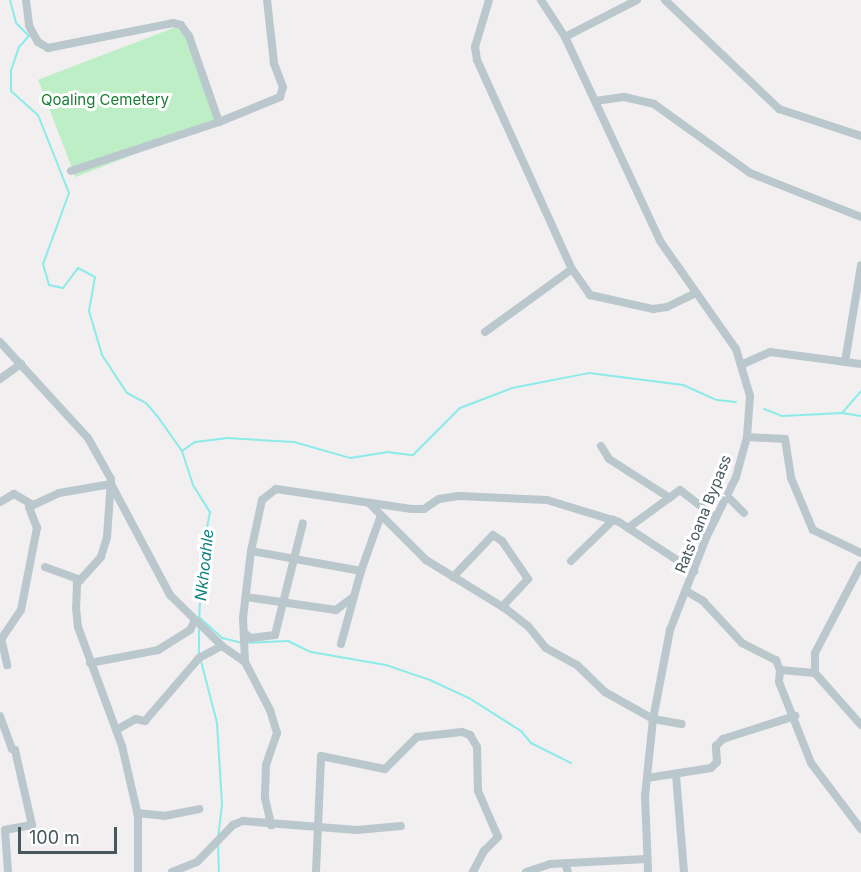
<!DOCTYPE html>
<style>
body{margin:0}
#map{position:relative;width:861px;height:872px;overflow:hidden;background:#f1efef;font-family:Inter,sans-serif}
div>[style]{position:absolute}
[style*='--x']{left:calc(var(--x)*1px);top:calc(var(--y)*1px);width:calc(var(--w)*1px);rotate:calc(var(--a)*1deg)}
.green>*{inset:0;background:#beeec5;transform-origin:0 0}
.stream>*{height:2px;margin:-1px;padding:0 1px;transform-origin:1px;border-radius:1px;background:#8bebe9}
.minor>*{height:8px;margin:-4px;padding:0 4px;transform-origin:4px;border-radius:4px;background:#bac7cc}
span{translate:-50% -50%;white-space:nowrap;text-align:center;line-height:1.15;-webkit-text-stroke:6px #fff;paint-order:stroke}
.park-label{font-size:15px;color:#187d33}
.street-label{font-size:15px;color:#47575c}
.water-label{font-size:16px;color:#0f8280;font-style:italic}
.scale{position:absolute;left:18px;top:827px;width:99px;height:27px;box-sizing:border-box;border:3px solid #47575c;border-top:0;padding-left:8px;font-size:18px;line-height:21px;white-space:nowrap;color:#47575c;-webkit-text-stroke:4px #fff;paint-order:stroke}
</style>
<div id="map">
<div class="green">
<i style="left:181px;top:25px;width:104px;height:153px;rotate:69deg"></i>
</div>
<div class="stream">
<i style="--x:10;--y:0;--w:24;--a:75"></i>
<i style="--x:16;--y:23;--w:18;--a:45"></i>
<i style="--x:29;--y:36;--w:15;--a:132"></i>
<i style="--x:19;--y:47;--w:24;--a:109"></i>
<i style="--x:11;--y:70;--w:21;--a:90"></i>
<i style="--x:11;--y:91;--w:36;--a:42"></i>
<i style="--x:38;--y:115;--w:84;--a:68.3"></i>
<i style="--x:69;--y:193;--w:76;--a:110.1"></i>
<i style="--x:43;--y:264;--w:22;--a:74"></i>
<i style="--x:49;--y:285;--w:14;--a:12"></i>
<i style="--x:63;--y:288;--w:25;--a:-53"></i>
<i style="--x:78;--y:268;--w:19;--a:28"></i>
<i style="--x:95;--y:277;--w:35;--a:100"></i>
<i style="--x:89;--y:311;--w:46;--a:73.5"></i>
<i style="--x:102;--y:355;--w:45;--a:56.7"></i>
<i style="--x:127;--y:393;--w:21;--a:28"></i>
<i style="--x:146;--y:403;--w:18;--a:49"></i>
<i style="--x:158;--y:417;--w:42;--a:54.8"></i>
<i style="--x:182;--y:451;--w:36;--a:72"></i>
<i style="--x:193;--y:485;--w:32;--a:58"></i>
<i style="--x:210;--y:512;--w:38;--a:101"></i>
<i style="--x:203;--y:549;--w:71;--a:93.2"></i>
<i style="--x:764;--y:409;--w:19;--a:21"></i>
<i style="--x:782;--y:416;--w:60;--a:-2.9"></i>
<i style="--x:842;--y:413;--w:19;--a:9"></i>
<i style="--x:842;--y:413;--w:29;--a:-49"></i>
<i style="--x:182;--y:451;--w:16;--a:-35"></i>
<i style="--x:195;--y:442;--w:31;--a:-7"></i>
<i style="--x:226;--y:438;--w:68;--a:3.4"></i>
<i style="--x:294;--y:442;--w:58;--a:15.9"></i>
<i style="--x:350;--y:458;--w:37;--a:-9"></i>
<i style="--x:387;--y:452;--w:26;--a:7"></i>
<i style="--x:413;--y:455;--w:66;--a:-45"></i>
<i style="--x:460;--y:408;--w:56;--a:-21"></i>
<i style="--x:512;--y:388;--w:78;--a:-11"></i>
<i style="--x:589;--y:373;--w:95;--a:7.3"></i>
<i style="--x:683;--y:385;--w:37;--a:24"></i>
<i style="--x:717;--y:400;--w:19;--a:6"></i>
<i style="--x:200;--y:618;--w:30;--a:42"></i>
<i style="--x:222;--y:638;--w:21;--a:14"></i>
<i style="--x:242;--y:643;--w:46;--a:-2.5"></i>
<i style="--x:288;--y:641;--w:25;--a:26"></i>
<i style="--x:311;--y:652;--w:76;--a:9.8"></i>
<i style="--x:386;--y:665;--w:46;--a:18.8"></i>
<i style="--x:430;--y:680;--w:43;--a:24.8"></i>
<i style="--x:469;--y:698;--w:62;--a:32.4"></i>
<i style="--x:521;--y:731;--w:16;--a:50"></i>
<i style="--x:531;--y:743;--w:45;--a:26.6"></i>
<i style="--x:199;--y:628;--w:28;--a:90"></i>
<i style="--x:201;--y:661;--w:64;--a:75.5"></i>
<i style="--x:217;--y:723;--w:82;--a:86.5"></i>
<i style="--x:222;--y:805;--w:34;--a:97"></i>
<i style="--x:218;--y:844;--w:28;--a:88"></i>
</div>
<div class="minor">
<i style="--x:26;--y:0;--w:26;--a:83"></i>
<i style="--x:29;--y:26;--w:18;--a:61"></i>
<i style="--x:38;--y:42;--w:12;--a:31"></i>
<i style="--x:48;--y:48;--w:127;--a:-11.3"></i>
<i style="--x:173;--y:23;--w:8;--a:14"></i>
<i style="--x:181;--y:25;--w:14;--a:54"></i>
<i style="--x:189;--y:36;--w:91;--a:70.8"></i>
<i style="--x:489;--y:0;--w:49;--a:106.6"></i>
<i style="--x:475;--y:47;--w:13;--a:81"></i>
<i style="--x:477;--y:60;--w:230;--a:65.6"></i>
<i style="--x:572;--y:269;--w:32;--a:55"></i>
<i style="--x:590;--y:295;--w:65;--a:12.5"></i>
<i style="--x:653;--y:309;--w:14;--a:-8"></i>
<i style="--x:667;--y:307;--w:30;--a:-26"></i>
<i style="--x:541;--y:0;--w:44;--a:57"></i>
<i style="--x:565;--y:37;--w:225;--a:65"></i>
<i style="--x:660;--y:241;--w:132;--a:54.9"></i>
<i style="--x:736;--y:349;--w:49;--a:73.4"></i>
<i style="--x:750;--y:396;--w:41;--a:94.2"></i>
<i style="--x:747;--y:437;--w:41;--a:105.4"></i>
<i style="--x:736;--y:477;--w:68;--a:116.2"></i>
<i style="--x:706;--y:538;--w:99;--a:111.4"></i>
<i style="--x:670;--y:630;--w:91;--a:100.8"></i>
<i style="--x:653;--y:719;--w:77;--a:95.9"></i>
<i style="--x:645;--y:796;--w:76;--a:87.7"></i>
<i style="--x:665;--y:0;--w:158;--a:43.7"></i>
<i style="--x:779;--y:109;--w:86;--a:18.2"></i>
<i style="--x:565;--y:37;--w:81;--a:-27.2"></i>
<i style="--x:595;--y:101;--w:29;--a:-8"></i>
<i style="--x:624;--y:97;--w:31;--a:13"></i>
<i style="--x:654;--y:104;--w:118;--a:35.7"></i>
<i style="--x:750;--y:173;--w:119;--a:21.6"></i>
<i style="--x:71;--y:171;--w:156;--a:-18.3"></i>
<i style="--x:219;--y:122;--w:66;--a:-22.3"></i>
<i style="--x:280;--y:97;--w:10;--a:-73"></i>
<i style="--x:283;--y:87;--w:26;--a:-111"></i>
<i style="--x:274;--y:63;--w:63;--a:-96.3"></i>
<i style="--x:485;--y:332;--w:107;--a:-35.9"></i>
<i style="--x:0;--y:342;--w:130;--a:47.5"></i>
<i style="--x:88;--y:438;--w:47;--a:60.7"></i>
<i style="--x:111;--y:479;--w:58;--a:93.9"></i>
<i style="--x:107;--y:537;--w:21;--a:107"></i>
<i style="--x:101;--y:557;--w:36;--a:132"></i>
<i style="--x:77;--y:584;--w:24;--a:92"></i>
<i style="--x:76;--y:608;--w:19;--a:84"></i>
<i style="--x:78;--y:627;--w:127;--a:69.7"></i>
<i style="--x:122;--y:746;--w:72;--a:77.1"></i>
<i style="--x:138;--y:816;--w:56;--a:90"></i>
<i style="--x:845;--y:362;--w:98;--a:-80.6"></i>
<i style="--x:743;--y:364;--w:30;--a:-24"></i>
<i style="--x:770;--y:352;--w:92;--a:7.5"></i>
<i style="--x:0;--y:379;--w:26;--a:-36"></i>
<i style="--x:747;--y:437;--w:38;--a:3"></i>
<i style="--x:785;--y:439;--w:39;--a:81"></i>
<i style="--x:791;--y:478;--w:56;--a:67.1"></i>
<i style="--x:813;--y:530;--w:53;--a:25.6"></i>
<i style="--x:601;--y:446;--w:15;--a:58"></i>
<i style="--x:609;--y:459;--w:72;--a:32.6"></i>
<i style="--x:727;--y:496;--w:24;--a:45"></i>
<i style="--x:0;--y:502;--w:16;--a:-30"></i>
<i style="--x:14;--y:494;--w:22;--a:30"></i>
<i style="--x:369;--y:503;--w:81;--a:45"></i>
<i style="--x:426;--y:560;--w:94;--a:31.5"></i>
<i style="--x:506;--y:609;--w:28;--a:38"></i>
<i style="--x:528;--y:626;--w:28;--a:51"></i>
<i style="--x:546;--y:648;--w:35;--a:29"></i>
<i style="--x:577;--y:665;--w:39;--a:44"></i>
<i style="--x:605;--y:692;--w:55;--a:29.4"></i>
<i style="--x:653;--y:719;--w:29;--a:10"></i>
<i style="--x:628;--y:528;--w:64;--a:-36.2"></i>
<i style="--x:680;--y:490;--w:44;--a:37.6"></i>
<i style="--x:251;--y:551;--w:112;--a:10.3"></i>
<i style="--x:361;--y:571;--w:59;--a:-70.3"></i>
<i style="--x:571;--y:561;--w:59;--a:-44.3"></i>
<i style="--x:45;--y:567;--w:38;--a:20"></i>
<i style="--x:453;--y:577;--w:58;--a:-46.4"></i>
<i style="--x:493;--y:535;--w:11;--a:34"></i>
<i style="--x:502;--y:541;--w:46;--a:55.6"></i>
<i style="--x:528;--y:579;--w:38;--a:133"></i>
<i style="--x:686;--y:591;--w:20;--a:30"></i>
<i style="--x:703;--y:601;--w:57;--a:47.1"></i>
<i style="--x:742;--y:643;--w:38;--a:27"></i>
<i style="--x:776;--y:660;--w:11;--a:68"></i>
<i style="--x:780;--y:670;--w:35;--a:5"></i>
<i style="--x:815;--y:673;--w:69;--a:48.5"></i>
<i style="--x:246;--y:597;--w:91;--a:8.2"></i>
<i style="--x:336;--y:610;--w:21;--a:-37"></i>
<i style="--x:244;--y:633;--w:9;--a:36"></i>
<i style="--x:251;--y:638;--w:24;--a:-7"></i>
<i style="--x:275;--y:635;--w:115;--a:-76"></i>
<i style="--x:1;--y:638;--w:28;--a:77"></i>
<i style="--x:0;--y:641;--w:37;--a:-56"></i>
<i style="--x:21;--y:610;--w:84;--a:-79"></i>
<i style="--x:37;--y:528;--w:22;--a:-111"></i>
<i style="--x:29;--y:507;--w:33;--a:-25"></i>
<i style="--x:59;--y:493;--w:53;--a:-9.8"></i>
<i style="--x:111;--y:484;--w:126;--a:62"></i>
<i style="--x:170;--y:595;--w:73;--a:44.4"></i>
<i style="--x:222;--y:646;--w:28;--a:35"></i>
<i style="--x:245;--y:662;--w:54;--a:62.5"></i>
<i style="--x:270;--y:710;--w:24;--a:73"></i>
<i style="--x:277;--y:733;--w:34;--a:109"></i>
<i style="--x:266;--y:765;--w:33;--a:92"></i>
<i style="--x:265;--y:798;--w:28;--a:77"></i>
<i style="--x:341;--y:644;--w:76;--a:-74.7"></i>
<i style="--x:245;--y:662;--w:44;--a:-92.6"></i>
<i style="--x:243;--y:618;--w:67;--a:-83.2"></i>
<i style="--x:251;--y:551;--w:52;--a:-77.8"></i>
<i style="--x:262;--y:500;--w:18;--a:-38"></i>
<i style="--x:276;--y:489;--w:137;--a:8.4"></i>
<i style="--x:412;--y:509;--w:12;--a:0"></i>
<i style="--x:424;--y:509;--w:18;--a:-34"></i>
<i style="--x:439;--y:499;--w:19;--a:-9"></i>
<i style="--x:458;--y:496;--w:89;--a:2.6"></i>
<i style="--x:547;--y:500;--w:75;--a:17"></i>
<i style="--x:619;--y:522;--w:90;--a:33.2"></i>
<i style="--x:90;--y:663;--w:69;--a:-10.8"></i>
<i style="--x:158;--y:650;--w:38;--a:-32"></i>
<i style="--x:190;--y:630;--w:11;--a:-63"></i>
<i style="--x:780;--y:670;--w:12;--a:95"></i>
<i style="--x:779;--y:682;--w:87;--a:68.4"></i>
<i style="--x:811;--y:763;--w:83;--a:52.9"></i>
<i style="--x:815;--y:673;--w:20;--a:-90"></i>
<i style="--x:815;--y:653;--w:99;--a:-62.4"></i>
<i style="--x:0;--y:716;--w:35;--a:70"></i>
<i style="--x:12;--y:749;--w:3;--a:18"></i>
<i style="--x:15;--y:750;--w:77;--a:77.2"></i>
<i style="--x:32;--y:825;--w:27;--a:170"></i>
<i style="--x:5;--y:830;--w:42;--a:85.9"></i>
<i style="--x:116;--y:730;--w:23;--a:-29"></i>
<i style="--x:136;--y:719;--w:9;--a:13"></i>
<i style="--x:145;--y:721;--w:83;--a:-49.4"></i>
<i style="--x:199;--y:658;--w:26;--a:-28"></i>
<i style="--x:676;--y:775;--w:97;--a:85.3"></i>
<i style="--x:647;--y:778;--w:65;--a:-8.9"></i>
<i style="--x:711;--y:768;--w:8;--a:-45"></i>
<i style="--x:717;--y:762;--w:16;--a:-94"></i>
<i style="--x:716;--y:746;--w:10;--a:-45"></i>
<i style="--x:723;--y:739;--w:76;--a:-17.7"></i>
<i style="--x:137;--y:813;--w:27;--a:6"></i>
<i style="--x:164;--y:816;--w:36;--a:-11"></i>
<i style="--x:565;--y:863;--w:9;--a:72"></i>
<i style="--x:172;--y:872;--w:27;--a:-22"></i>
<i style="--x:197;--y:862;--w:52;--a:-45.8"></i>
<i style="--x:233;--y:825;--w:11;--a:-22"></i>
<i style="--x:243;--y:821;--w:114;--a:4.5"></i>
<i style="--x:357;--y:830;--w:44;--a:-5.2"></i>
<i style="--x:316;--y:872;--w:116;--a:-87.5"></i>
<i style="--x:321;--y:756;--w:65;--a:11.5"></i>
<i style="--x:385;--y:769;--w:45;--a:-45"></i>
<i style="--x:417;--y:737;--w:45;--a:-6.3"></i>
<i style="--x:462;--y:732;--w:9;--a:21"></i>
<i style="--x:470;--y:735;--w:14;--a:60"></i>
<i style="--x:477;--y:747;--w:44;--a:88.7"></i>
<i style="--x:478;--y:791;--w:50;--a:66.5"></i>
<i style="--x:498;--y:837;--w:20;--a:135"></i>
<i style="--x:484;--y:851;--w:24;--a:118"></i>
<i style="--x:526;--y:872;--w:25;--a:-18"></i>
<i style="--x:550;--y:864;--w:96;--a:-3"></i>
</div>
<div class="park-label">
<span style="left:105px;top:100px">Qoaling Cemetery</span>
</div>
<div class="street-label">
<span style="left:703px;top:514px;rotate:-68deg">Rats'oana Bypass</span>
</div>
<div class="water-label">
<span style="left:204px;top:565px;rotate:-84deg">Nkhoahle</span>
</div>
<div class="scale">100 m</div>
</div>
